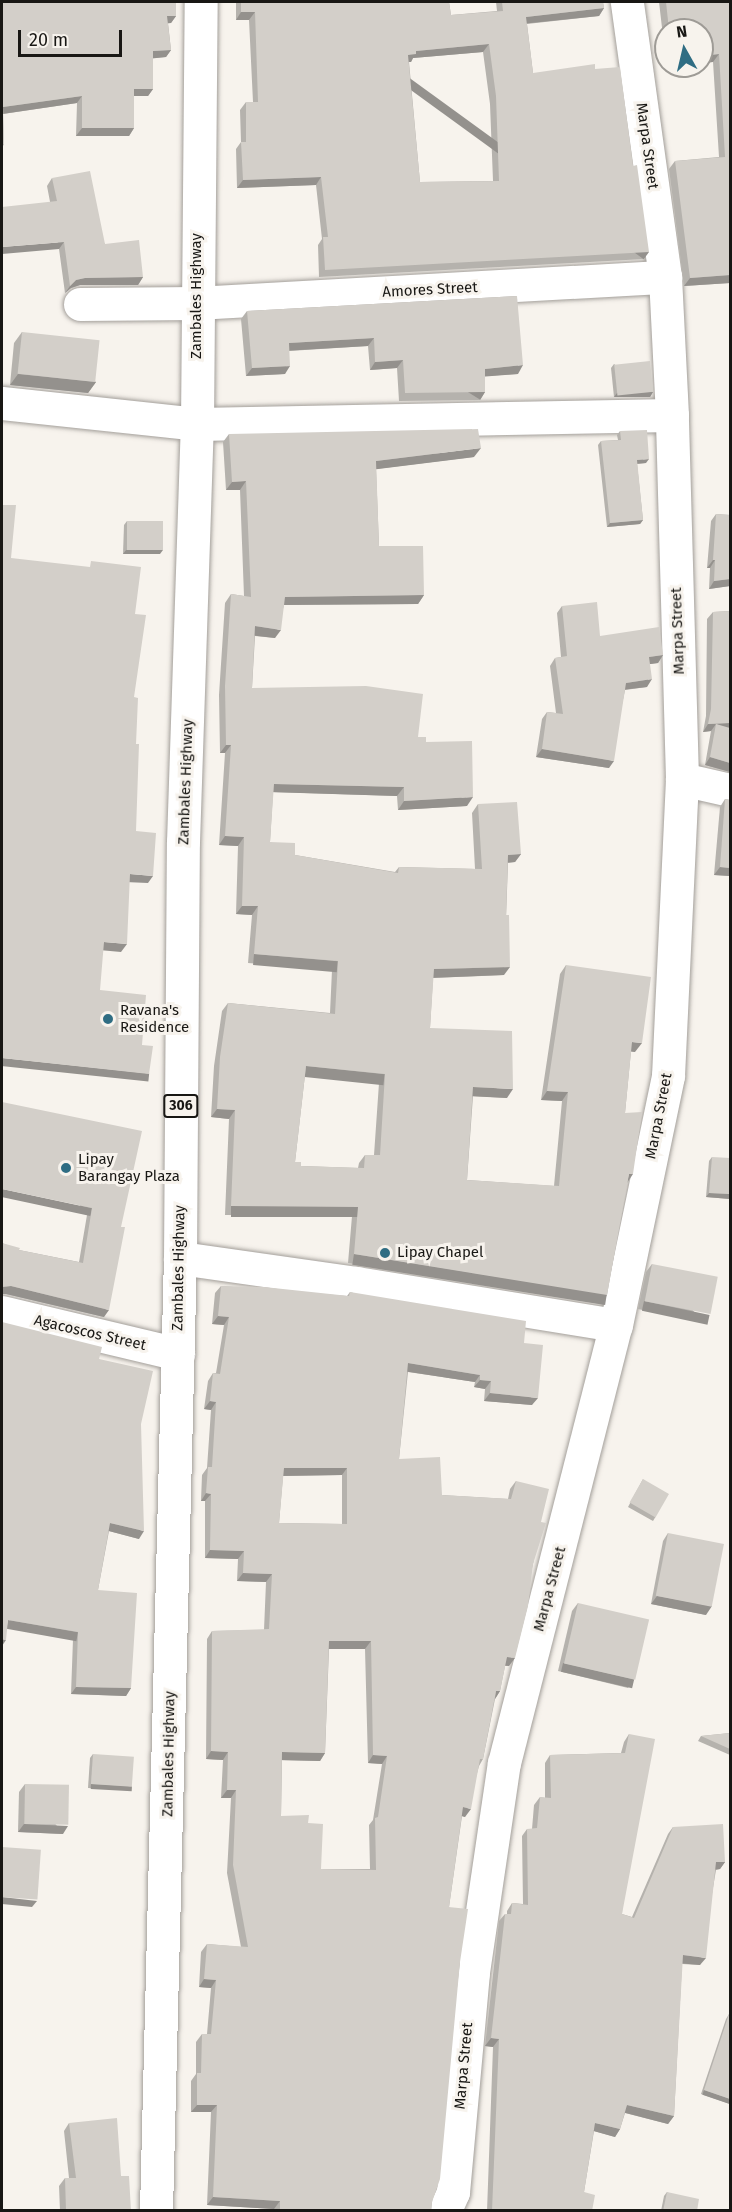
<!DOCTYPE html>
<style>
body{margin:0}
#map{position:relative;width:732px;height:2212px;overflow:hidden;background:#f7f3ed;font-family:"Fira Sans",sans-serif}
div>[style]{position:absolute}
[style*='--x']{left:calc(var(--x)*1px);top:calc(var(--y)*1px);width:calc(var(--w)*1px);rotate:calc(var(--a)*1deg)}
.roads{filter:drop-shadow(0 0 2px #a39f9a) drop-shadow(0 0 2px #a39f9a)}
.minor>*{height:33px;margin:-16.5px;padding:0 16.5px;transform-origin:16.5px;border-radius:16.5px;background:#fff}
.primary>*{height:33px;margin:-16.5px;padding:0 16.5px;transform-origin:16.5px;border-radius:16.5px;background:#fff}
.wall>*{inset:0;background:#b5b2ad}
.shaded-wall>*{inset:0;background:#94918d;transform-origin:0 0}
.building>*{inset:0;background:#d3cfc9;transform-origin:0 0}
.dots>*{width:16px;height:16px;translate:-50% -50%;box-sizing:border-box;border:3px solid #f7f3ed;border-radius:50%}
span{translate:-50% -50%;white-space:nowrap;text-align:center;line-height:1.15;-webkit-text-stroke:6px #f7f3ed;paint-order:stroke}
.shield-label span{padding:2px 4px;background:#f7f3ed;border:2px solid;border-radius:4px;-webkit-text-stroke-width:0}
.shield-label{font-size:14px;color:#181714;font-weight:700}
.street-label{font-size:15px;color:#181714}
.poi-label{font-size:15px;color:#181714}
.left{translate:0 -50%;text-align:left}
.frame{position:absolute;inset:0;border:3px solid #181714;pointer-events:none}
.north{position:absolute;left:654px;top:18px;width:60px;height:60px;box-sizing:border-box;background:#f7f3ed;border:2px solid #9e9b96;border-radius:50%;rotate:352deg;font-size:16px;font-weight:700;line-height:24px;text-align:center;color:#181714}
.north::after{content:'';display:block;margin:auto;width:21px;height:27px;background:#2f6d83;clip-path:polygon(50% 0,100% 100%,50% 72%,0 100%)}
.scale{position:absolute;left:18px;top:30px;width:104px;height:27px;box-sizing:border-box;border:3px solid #181714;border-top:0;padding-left:8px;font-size:18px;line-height:21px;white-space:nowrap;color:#181714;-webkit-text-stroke:4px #f7f3ed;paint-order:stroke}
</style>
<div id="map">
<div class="roads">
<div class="minor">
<i style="--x:80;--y:304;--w:116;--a:-0.5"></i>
<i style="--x:196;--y:303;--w:470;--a:-3.2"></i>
<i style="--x:2;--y:403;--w:196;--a:6.1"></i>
<i style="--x:197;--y:424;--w:475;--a:-1.1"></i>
<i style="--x:682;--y:779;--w:49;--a:12.9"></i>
<i style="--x:180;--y:1258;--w:178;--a:8.1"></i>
<i style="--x:356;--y:1283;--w:263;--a:9.2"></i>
<i style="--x:2;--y:1312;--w:181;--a:13.4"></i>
<i style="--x:445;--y:2210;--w:20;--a:-66"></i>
<i style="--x:453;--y:2192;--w:221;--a:-84.8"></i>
<i style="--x:473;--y:1972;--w:211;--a:-81.6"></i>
<i style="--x:504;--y:1763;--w:452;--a:-75.7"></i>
<i style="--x:616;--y:1325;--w:254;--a:-78.2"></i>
<i style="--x:668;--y:1076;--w:297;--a:-87.3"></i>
<i style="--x:682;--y:779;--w:364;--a:-91.6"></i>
<i style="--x:672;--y:415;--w:138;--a:-92.9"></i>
<i style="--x:665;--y:277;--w:278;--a:-97.9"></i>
</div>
<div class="primary">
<i style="--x:156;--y:2210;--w:952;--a:-88.56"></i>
<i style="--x:180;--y:1258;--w:416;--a:-89.6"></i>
<i style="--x:183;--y:842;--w:418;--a:-88.1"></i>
<i style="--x:197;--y:424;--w:422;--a:-89.5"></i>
</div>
</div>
<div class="wall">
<i style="clip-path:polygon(2px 2px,176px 16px,171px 23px,168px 23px,171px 50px,166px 57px,153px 58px,153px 89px,148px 96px,134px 96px,134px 128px,129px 136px,76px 136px,77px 103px,3px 114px,4px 144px,2px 148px)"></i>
<i style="clip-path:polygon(evenodd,236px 2px,449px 2px,451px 15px,497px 11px,496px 2px,603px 2px,604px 8px,599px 16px,527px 24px,533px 73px,644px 259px,319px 277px,318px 245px,322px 239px,316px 185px,237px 188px,236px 149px,241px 142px,240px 110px,246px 102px,253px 102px,249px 20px,236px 20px,236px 2px,483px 52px,490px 104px,493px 181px,420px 182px,409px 62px,411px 62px,413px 58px,483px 52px)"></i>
<i style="clip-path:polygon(659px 2px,730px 2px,730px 283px,684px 286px,669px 169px,675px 161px,719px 157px,713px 62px,702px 63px,702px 30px,666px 30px,666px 62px)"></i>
<i style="clip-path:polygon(52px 178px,105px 244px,143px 277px,138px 285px,80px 285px,71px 288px,65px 293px,59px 249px,47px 186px)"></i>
<i style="clip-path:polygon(517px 296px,518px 374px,485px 376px,485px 392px,480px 400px,399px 401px,397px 368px,370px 370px,368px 346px,289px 351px,285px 374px,246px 376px,241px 319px,247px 311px)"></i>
<i style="clip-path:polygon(22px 332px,96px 382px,88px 393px,10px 385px,14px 343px)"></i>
<i style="clip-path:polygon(614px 364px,653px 392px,650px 397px,614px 397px,611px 368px)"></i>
<i style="clip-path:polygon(620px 431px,646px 463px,637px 464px,643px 520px,640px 524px,607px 527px,598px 445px,601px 441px,618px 440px,617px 435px)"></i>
<i style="clip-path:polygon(evenodd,229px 434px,474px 457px,376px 469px,379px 546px,424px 595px,418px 604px,284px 605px,275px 638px,255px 636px,252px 688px,418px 737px,426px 742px,467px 806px,398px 810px,397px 796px,273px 792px,270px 842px,295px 855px,395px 872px,399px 867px,475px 869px,472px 813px,478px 804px,521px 854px,515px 862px,508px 863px,504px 975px,433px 978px,430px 1028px,507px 1098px,473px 1096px,467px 1180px,554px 1186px,562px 1101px,541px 1100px,560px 974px,566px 965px,635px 1052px,631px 1051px,625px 1113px,627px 1182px,607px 1295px,601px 1304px,348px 1263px,352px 1216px,225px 1215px,229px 1119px,211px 1117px,214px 1066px,222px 1011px,228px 1003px,330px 1013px,332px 970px,248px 963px,252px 915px,236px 914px,238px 846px,219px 845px,225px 753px,220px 753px,219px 695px,225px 603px,231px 594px,244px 596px,240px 490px,226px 490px,223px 442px,229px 434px,305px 1075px,379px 1083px,374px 1155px,365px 1155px,359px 1163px,358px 1168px,301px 1166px,295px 1162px,305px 1075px)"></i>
<i style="clip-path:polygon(716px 514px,730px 515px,730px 586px,709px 589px,710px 568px,707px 568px,711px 521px)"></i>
<i style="clip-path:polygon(127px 521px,160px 554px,123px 554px,124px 525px)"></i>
<i style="clip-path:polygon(562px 606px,600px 636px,663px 655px,658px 663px,650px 664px,647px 687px,625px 690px,609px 768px,536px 757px,542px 719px,547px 712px,556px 713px,550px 666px,555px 658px,561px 657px,557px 613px)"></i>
<i style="clip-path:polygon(730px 611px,730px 772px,705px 765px,711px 731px,703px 732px,706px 716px,707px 619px,713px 612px)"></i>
<i style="clip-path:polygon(725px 799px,730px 800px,730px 876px,714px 875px,720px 807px)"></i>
<i style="clip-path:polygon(2px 1102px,121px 1227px,104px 1317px,6px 1294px,2px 1294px,2px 1243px,19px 1250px,79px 1262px,87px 1215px)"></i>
<i style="clip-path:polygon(712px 1157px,730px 1199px,706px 1197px,709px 1161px)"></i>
<i style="clip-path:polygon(652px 1264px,704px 1323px,638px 1309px,646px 1272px)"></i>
<i style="clip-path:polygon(evenodd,221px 1286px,347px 1296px,350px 1292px,524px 1343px,532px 1405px,484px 1401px,485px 1389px,474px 1387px,475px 1382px,408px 1372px,399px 1459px,442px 1495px,508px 1499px,510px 1489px,516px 1481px,541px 1522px,533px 1564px,509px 1666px,505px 1666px,500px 1691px,495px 1699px,483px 1759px,479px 1766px,465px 1817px,462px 1816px,449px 1907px,460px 1962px,431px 2211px,274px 2211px,274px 2209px,207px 2205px,211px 2112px,191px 2112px,191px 2081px,196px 2074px,196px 2042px,202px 2034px,207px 2034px,211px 1988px,199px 1987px,201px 1952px,207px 1944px,241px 1947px,227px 1873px,231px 1798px,221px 1798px,223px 1760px,206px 1759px,207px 1639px,212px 1631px,264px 1630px,266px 1582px,237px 1581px,238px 1559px,205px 1558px,205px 1501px,201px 1501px,202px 1475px,207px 1468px,211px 1410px,204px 1409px,208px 1381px,213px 1373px,216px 1373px,224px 1325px,212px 1324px,215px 1293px,221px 1286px,342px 1475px,342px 1524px,279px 1523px,283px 1476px,342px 1475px,221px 1286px,329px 1649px,365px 1649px,368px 1763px,382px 1764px,373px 1820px,369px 1825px,370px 1869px,321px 1869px,308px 1823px,281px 1816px,282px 1760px,320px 1761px,325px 1753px,329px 1649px)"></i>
<i style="clip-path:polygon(99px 1359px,141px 1424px,139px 1539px,109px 1531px,98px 1590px,131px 1688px,126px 1696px,71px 1694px,73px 1639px,7px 1628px)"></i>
<i style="clip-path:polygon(643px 1479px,656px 1516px,653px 1521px,628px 1507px)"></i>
<i style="clip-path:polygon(668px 1533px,706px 1615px,651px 1604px,663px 1541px)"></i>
<i style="clip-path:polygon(578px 1603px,634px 1680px,628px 1688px,558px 1671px,572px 1611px)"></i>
<i style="clip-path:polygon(730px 1733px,730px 1755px,698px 1741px,701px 1736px)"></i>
<i style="clip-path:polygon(629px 1734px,622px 1914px,632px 1917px,668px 1834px,673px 1827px,725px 1862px,720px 1869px,716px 1870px,700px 1965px,682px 1964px,674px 2116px,668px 2124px,625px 2113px,620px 2129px,615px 2137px,594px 2131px,584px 2192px,592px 2211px,487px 2211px,493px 2047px,485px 2046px,499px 1921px,505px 1914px,507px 1914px,507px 1911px,512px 1903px,523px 1904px,522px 1836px,527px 1829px,532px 1829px,534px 1805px,540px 1797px,545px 1798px,545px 1763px,550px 1755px,621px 1753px,624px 1742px)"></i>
<i style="clip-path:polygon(93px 1754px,129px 1790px,88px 1788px,90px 1758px)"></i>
<i style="clip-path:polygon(25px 1784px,63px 1834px,18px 1832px,19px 1792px)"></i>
<i style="clip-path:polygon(729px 2014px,730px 2015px,730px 2104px,701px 2094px,726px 2019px)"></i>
<i style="clip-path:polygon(69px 2123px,121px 2176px,131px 2211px,60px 2211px,59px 2186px,65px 2178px,69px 2178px,64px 2131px)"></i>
<i style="clip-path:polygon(667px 2192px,697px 2211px,661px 2211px,664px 2196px)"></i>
</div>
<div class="shaded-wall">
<i style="clip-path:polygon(604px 8px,599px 16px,521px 24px,526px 17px)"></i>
<i style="clip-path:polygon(241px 12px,255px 12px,249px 20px,236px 20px)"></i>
<i style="clip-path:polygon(167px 16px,176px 16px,171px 23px,162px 24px)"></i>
<i style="clip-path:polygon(489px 44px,483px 52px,413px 58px,411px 62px,403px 62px,408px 55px,416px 51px)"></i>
<i style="clip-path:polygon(171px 50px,166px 57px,147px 59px,153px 51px)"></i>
<i style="clip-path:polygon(719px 54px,713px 62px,702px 63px,702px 56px)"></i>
<i style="clip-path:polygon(134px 89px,153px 89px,148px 96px,129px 96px)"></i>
<i style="clip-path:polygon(82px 96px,77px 103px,2px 114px,3px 107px)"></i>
<i style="clip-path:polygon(82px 128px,134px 128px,129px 136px,76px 136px)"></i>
<i style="clip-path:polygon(321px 177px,316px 185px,237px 188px,243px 180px)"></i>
<i style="clip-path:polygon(64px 242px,59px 249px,2px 254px,2px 247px)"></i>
<i style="left:649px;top:252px;width:9px;height:324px;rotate:126deg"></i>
<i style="clip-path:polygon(730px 275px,730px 283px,684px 286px,690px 278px)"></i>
<i style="clip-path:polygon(143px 277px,138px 285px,80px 285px,71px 288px,65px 293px,70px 286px,76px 280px,85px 278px)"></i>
<i style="clip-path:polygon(374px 338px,368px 346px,283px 351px,289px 343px)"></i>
<i style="clip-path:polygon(403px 360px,397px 368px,370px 370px,375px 362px)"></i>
<i style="clip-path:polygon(523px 365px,518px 374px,479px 377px,485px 369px)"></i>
<i style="clip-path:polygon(290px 366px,285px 374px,246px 376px,252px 368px)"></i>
<i style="clip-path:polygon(18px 374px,96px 382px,88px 393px,10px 385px)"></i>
<i style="left:485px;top:392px;width:9px;height:80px;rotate:122deg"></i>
<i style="clip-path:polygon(653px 392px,650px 397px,614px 397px,617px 393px)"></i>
<i style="clip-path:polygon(481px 448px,474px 457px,370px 470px,376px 461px)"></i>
<i style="clip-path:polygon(649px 459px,646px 463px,634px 464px,637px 460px)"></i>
<i style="clip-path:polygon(246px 481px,240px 490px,226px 490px,232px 482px)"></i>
<i style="clip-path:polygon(643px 520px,640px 524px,607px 527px,610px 523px)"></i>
<i style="clip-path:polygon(126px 550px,163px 550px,160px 554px,123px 554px)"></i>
<i style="clip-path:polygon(713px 560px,715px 560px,710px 568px,707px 568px)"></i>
<i style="clip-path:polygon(730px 579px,730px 586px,709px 589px,714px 581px)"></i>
<i style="clip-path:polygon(424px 595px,418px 604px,279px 605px,285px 597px)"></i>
<i style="clip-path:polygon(255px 626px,281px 630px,275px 638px,249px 635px)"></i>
<i style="clip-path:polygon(663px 655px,658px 663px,643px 665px,649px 657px)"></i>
<i style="clip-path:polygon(652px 679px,647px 687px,621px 690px,626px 683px)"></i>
<i style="clip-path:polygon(730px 723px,730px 730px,716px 724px,711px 731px,703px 732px,708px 724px)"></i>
<i style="clip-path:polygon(226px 745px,231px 745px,225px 753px,220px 753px)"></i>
<i style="clip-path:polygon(542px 749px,614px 761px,609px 768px,536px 757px)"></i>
<i style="clip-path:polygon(710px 757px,730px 763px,730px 772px,705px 765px)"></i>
<i style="clip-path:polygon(274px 784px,404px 787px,397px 796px,268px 792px)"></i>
<i style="clip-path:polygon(473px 797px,467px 806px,398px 810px,404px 801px)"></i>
<i style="clip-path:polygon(225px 836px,244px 837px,238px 846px,219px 845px)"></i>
<i style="clip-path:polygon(521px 854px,515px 862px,502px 863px,508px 855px)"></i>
<i style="clip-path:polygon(720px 867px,730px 868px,730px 876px,714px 875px)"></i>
<i style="clip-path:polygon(130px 874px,153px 876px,148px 883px,125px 882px)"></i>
<i style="clip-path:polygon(242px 906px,258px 906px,252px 915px,236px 914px)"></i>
<i style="clip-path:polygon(104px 942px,127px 944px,121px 952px,99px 950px)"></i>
<i style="left:254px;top:954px;width:84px;height:11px;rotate:5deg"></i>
<i style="clip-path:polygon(510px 967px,504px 975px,428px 978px,434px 969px)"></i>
<i style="clip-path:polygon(632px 1042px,642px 1043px,635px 1052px,626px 1051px)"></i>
<i style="left:2px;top:1058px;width:148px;height:8px;rotate:6deg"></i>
<i style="left:306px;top:1066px;width:79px;height:11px;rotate:6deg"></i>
<i style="clip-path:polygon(473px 1087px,513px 1089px,507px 1098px,467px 1096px)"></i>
<i style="clip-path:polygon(547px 1091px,568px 1092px,562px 1101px,541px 1100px)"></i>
<i style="clip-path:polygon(217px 1109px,235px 1110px,229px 1119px,211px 1117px)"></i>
<i style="clip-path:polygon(629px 1174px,633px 1174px,627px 1183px)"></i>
<i style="left:2px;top:1189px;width:92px;height:8px;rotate:12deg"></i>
<i style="clip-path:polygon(709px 1193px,730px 1194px,730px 1199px,706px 1197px)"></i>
<i style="left:231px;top:1206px;width:127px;height:11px"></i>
<i style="left:354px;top:1254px;width:256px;height:11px;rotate:9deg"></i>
<i style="clip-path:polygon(11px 1286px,109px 1310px,104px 1317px,6px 1294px,2px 1294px,2px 1287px)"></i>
<i style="left:644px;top:1301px;width:67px;height:10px;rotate:12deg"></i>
<i style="clip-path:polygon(218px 1316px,229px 1317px,224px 1325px,212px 1324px)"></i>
<i style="clip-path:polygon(408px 1363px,480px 1375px,475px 1382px,403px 1371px)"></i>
<i style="clip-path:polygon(480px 1380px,491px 1381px,485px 1389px,474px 1387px)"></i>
<i style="clip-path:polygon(490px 1393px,538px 1398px,532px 1405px,484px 1401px)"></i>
<i style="clip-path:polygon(210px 1401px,216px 1402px,211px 1410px,204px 1409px)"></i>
<i style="clip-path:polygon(284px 1468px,347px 1468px,342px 1475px,279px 1476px)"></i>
<i style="clip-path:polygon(206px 1493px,211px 1494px,205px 1501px,201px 1501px)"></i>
<i style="clip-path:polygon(110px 1523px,144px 1531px,139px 1539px,105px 1530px)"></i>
<i style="clip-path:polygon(210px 1550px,244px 1551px,238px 1559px,205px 1558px)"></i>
<i style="clip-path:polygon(243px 1573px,272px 1574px,266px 1582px,237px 1581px)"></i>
<i style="clip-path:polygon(657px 1596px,712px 1606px,706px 1615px,651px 1604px)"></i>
<i style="left:8px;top:1620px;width:71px;height:9px;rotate:10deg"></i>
<i style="clip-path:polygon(2px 1639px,6px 1640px,2px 1646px)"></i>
<i style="clip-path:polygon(329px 1641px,371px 1641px,365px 1649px,324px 1649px)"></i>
<i style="clip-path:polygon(507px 1657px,515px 1658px,509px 1666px,501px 1665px)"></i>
<i style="left:563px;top:1663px;width:73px;height:9px;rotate:13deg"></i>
<i style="clip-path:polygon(76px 1687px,131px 1688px,126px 1696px,71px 1694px)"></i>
<i style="clip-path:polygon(496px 1691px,500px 1691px,495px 1699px)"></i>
<i style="clip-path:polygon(211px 1751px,228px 1752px,223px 1760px,206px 1759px)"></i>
<i style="clip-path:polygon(282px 1752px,325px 1753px,320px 1761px,276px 1760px)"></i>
<i style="clip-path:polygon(373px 1755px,387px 1756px,382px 1764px,368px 1763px)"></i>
<i style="left:91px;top:1784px;width:41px;height:5px;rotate:3deg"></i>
<i style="clip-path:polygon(227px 1790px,236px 1790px,231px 1798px,221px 1798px)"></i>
<i style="clip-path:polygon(463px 1807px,471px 1809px,465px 1817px,458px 1815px)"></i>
<i style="clip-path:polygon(24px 1824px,68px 1826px,63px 1834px,18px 1832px)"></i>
<i style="clip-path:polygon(716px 1862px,725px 1862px,720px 1869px,711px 1870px)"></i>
<i style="clip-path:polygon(2px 1897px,37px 1901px,32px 1907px,2px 1904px)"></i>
<i style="clip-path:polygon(683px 1955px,706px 1958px,700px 1965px,677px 1963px)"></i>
<i style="clip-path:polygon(204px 1979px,216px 1980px,211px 1988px,199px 1987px)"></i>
<i style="clip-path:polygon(491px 2038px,499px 2039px,493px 2047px,485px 2046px)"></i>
<i style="left:704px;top:2090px;width:28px;height:5px;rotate:19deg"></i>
<i style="clip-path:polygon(197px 2105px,217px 2105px,211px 2112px,191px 2112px)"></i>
<i style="clip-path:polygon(627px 2105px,674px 2116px,668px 2124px,622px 2112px)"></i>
<i style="clip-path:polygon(595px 2123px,620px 2129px,615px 2137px,590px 2130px)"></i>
<i style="clip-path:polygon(213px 2197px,280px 2201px,274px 2209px,207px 2205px)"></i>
</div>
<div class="building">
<i style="clip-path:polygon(2px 2px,176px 2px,176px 16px,167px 16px,171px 50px,153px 51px,153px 89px,134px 89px,134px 128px,82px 128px,82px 96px,3px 107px,4px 144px,2px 144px)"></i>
<i style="clip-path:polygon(evenodd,241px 2px,449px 2px,451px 15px,503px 11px,502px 2px,603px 2px,604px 8px,526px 17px,533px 73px,595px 64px,595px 69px,620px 67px,633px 166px,637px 165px,649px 252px,325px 270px,323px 237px,328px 237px,321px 177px,243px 180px,241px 142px,246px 142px,246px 102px,258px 102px,255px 12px,241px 12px,241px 2px,489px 44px,496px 96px,499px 181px,420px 182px,408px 55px,416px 54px,416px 51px,489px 44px)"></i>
<i style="clip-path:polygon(666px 2px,730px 2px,730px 275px,690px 278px,675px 161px,725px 157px,719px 54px,702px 56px,702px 30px,669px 30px)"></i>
<i style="clip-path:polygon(90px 171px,105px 244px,139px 240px,143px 277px,85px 278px,76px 280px,70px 286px,64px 242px,2px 247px,2px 207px,57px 201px,52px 178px)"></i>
<i style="clip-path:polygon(517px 296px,523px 365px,485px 369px,485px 392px,405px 393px,403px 360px,375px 362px,374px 338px,289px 343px,290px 366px,252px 368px,247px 311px)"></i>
<i style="left:22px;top:332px;width:78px;height:42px;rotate:6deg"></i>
<i style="left:650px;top:361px;width:31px;height:36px;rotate:84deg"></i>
<i style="clip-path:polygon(evenodd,478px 429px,481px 448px,376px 461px,379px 546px,423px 546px,424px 595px,285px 597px,281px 630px,255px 626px,252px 688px,366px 686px,423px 694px,418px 737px,426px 737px,426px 742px,472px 741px,473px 797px,404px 801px,404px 787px,274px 784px,270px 842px,295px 843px,295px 855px,398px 873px,399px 867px,482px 869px,478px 804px,517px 802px,521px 854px,508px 855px,506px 915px,509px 915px,510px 967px,434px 969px,430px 1028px,512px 1031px,513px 1089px,473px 1087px,467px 1180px,559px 1186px,568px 1092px,547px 1091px,566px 965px,651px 977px,642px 1043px,632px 1042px,625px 1113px,642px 1112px,633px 1174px,629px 1174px,607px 1295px,354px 1254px,358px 1207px,231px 1206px,235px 1110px,217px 1109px,220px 1057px,228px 1003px,335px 1014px,338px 961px,254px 954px,258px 906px,242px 906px,244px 837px,225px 836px,231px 745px,226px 745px,225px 686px,231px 594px,251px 597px,246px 481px,232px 482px,229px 434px,478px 429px,306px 1066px,385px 1074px,380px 1155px,365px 1155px,364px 1168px,301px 1166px,301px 1162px,295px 1162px,306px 1066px)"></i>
<i style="clip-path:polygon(647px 430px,649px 459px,637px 460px,643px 520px,610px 523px,601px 441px,621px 440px,620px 431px)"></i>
<i style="clip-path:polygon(2px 505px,16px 505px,11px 558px,90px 567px,91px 561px,141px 567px,135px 614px,146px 615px,134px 697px,138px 698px,136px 744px,139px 744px,136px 831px,156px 833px,153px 876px,130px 874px,127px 944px,104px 942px,100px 990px,146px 995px,142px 1045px,153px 1046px,149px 1074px,2px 1058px)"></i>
<i style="clip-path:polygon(716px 514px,730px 515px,730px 579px,714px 581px,715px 560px,713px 560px)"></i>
<i style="left:127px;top:521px;width:36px;height:29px"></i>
<i style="clip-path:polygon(597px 602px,600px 636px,659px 627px,663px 655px,649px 657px,652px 679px,626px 683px,614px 761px,542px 749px,547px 712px,563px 714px,555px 658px,567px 656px,562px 606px)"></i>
<i style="clip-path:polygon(730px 611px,730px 723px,708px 724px,711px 709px,713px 612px)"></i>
<i style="clip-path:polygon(716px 724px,730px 728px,730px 763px,710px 757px)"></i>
<i style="clip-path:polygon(725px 799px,730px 800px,730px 868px,720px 867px)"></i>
<i style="clip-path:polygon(2px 1102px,142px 1131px,121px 1227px,125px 1227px,109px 1310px,11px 1286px,2px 1287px,2px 1243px,20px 1248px,19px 1250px,83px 1263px,92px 1208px,2px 1189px)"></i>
<i style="clip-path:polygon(712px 1157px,730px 1158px,730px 1194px,709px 1193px)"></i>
<i style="left:652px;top:1264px;width:67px;height:38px;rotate:11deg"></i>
<i style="clip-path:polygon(evenodd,221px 1286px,264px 1287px,349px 1296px,350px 1292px,526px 1321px,524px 1343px,543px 1345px,538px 1398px,490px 1393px,491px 1381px,480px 1380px,480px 1375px,408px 1363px,399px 1459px,440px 1457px,442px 1495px,511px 1499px,516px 1481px,549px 1489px,541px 1522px,546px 1523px,533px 1564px,528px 1606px,515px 1658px,507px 1657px,500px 1691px,496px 1691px,483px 1759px,480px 1759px,471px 1809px,463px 1807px,449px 1907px,468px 1909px,460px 1962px,440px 2179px,432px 2202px,431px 2211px,280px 2211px,280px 2201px,213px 2197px,217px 2105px,197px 2105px,197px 2073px,201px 2073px,202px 2034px,211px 2034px,216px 1980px,204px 1979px,207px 1944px,248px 1947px,233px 1865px,236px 1790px,227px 1790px,228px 1752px,211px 1751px,212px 1631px,269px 1629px,272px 1574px,243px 1573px,244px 1551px,210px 1550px,211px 1494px,206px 1493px,208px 1467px,212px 1467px,216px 1402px,210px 1401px,213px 1373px,220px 1374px,229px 1317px,218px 1316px,221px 1286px,284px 1468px,347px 1468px,347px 1524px,279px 1523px,284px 1468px,221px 1286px,329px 1641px,371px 1641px,373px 1755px,387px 1756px,378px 1817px,375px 1818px,376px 1870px,321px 1869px,323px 1824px,308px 1823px,309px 1815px,281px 1816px,282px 1752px,325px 1753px,329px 1641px)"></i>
<i style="clip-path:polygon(2px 1322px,102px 1347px,99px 1359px,153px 1371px,141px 1424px,144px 1531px,110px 1523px,98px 1590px,137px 1593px,131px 1688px,76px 1687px,78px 1632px,8px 1620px,6px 1640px,2px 1639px)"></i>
<i style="left:643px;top:1479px;width:30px;height:27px;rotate:30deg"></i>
<i style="left:668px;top:1533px;width:57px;height:64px;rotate:11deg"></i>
<i style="left:578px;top:1603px;width:73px;height:62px;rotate:13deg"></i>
<i style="clip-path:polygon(730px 1733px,730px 1749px,701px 1736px)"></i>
<i style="clip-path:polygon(629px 1734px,655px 1739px,622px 1914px,634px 1918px,673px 1827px,723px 1824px,725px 1862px,716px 1862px,706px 1958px,683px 1955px,674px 2116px,627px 2105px,620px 2129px,595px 2123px,584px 2192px,595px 2195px,592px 2211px,492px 2211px,499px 2039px,491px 2038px,505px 1914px,511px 1914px,512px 1903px,528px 1905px,527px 1829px,537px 1828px,540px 1797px,551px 1798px,550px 1755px,625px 1753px)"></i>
<i style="left:93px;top:1754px;width:41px;height:30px;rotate:4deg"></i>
<i style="left:25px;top:1784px;width:44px;height:40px;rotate:1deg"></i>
<i style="left:2px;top:1847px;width:39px;height:50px;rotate:4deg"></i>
<i style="clip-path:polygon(729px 2014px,730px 2015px,730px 2099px,704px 2090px)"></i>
<i style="clip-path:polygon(117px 2118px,121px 2176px,129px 2176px,131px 2211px,66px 2211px,65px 2178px,76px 2178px,69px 2123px)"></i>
<i style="clip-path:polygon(667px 2192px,699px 2199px,697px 2211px,663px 2211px)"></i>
</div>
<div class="dots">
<i style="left:108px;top:1019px;background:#2f6d83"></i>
<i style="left:66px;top:1168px;background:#2f6d83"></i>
<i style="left:385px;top:1253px;background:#2f6d83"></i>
</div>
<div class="shield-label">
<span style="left:181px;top:1106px">306</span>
</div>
<div class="street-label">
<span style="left:647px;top:146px;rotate:82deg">Marpa Street</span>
<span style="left:430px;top:290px;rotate:-3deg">Amores Street</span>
<span style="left:197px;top:296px;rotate:-90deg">Zambales Highway</span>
<span style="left:678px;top:631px;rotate:-92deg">Marpa Street</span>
<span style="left:186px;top:782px;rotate:-88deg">Zambales Highway</span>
<span style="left:659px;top:1116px;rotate:-79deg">Marpa Street</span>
<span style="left:179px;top:1268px;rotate:-89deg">Zambales Highway</span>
<span style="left:90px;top:1333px;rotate:13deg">Agacoscos Street</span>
<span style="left:550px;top:1589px;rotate:-75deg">Marpa Street</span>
<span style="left:169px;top:1754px;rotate:-89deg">Zambales Highway</span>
<span style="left:464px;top:2066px;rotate:-85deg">Marpa Street</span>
</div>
<div class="poi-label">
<span class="left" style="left:120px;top:1019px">Ravana's<br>Residence</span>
<span class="left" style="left:78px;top:1168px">Lipay<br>Barangay Plaza</span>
<span class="left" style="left:397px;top:1253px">Lipay Chapel</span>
</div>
<div class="frame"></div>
<div class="north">N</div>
<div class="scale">20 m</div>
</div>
